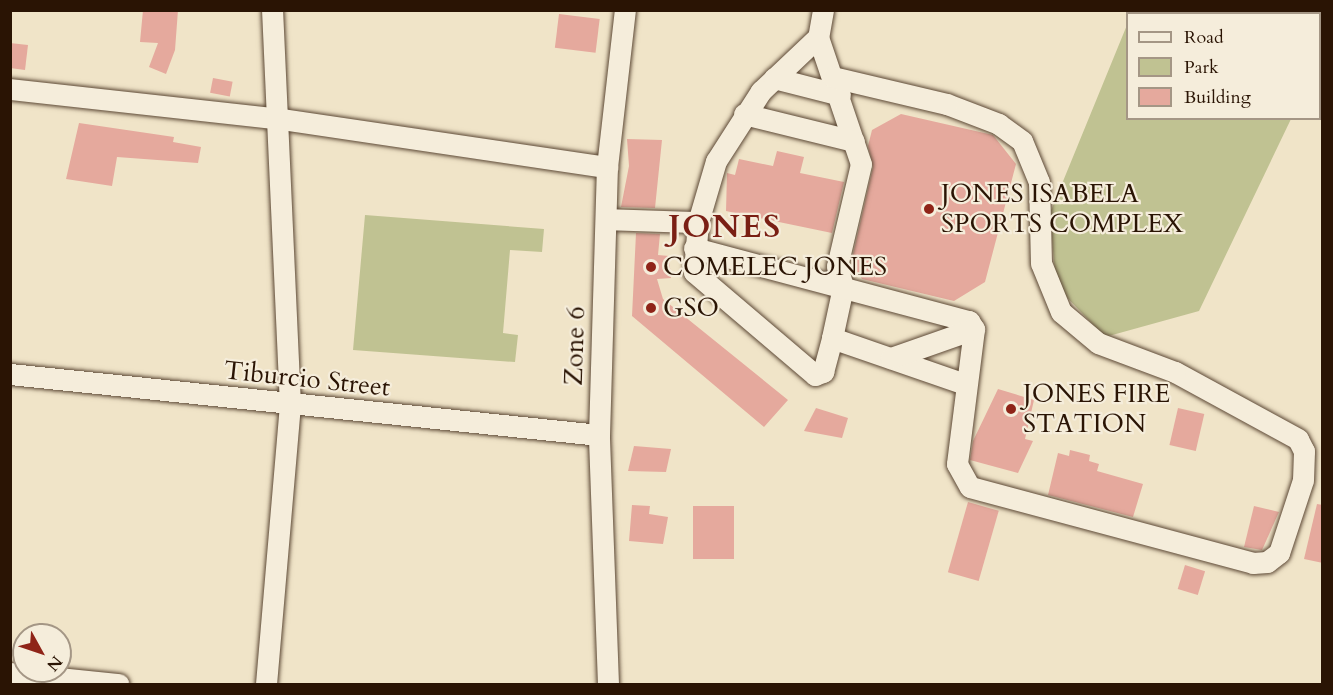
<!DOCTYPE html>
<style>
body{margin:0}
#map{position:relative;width:1333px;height:695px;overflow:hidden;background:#f0e4c8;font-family:Cardo,serif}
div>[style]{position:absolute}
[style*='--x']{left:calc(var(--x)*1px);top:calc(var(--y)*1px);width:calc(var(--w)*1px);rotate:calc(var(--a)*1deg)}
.green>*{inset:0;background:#c0c292}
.building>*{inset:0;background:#e5a99d;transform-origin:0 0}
.roads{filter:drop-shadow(0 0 2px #5c4835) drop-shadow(0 0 2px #5c4835)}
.minor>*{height:21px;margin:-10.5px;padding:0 10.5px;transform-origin:10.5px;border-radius:10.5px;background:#f5eddb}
.dots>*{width:16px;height:16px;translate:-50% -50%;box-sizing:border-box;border:3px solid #f5eddb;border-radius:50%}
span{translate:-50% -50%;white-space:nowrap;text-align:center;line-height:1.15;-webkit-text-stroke:4.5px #f5eddb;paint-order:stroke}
.poi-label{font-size:26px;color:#2a1404}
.left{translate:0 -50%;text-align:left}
.street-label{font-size:26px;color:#2a1404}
.district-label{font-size:32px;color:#7a1f14;font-weight:700;letter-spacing:1.5px}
.frame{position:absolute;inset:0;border:12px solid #2a1404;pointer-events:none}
.legend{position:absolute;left:1126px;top:12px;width:195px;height:108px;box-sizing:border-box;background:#f5eddb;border:2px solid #a49685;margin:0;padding:8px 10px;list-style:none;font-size:18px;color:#2a1404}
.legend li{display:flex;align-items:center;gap:12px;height:30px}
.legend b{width:30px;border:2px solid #a49685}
.north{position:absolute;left:12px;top:623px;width:60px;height:60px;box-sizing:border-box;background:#f5eddb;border:2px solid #a49685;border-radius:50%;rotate:130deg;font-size:16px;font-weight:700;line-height:24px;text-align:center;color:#2a1404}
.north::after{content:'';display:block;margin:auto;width:21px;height:27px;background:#8f2418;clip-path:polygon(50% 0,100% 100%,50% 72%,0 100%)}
</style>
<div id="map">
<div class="green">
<i style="clip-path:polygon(1133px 11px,1322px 11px,1322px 51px,1320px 58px,1320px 14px)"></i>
<i style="clip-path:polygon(1127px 25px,1128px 118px,1291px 119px,1199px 311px,1105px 337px,1056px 286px,1050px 213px)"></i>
<i style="clip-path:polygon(365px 215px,544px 229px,542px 252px,510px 250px,503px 333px,518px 335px,515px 362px,353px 350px)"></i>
</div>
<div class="building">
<i style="clip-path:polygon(143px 10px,178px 10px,175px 50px,166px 74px,149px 67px,158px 43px,140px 42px)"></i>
<i style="left:559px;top:14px;width:41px;height:34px;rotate:7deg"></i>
<i style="clip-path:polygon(10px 43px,28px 45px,25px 70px,10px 68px)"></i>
<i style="left:213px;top:78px;width:20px;height:15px;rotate:11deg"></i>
<i style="clip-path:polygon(901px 114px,993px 135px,1016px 164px,985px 282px,954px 301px,862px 279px,851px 263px,873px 167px,868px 146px,872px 130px)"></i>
<i style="clip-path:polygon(79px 123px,174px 137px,173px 142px,201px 147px,198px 163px,117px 157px,112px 186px,66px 179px)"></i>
<i style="clip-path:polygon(627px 139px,662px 140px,655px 208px,621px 207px,629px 166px)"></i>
<i style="clip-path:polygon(777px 151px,804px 157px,800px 173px,844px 182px,832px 233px,726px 211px,727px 173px,735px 175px,739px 159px,773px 166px)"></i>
<i style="clip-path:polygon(636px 233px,660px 234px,658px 255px,669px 256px,671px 278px,657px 279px,663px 299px,788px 400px,764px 427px,632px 316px)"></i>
<i style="clip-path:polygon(998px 389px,1034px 400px,1025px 439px,1033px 441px,1018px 473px,970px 460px,973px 441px)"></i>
<i style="clip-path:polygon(816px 408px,848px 418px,842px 438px,804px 431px)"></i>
<i style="left:1178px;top:408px;width:27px;height:38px;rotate:13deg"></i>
<i style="clip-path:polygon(634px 446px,671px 449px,666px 472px,628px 471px)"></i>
<i style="clip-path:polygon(1070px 450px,1090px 455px,1089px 461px,1099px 464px,1097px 471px,1143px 484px,1133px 517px,1048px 495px,1058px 453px,1069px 456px)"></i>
<i style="left:968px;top:502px;width:32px;height:73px;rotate:16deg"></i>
<i style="clip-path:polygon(1317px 504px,1323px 505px,1323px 563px,1304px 559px)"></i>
<i style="clip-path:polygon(632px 505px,650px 506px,649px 514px,668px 517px,663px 544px,629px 541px)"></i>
<i style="left:693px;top:506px;width:41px;height:53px"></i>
<i style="clip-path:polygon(1254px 506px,1279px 512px,1262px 550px,1244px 547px)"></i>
<i style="left:1185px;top:565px;width:21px;height:25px;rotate:17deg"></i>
</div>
<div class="roads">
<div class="minor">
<i style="--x:823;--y:10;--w:27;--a:100"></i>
<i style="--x:818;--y:37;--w:134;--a:71.3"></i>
<i style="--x:861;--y:164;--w:105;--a:103.2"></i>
<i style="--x:837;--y:266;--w:22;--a:74"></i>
<i style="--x:843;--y:287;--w:52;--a:102.2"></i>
<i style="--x:818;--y:37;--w:79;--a:136.5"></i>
<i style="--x:761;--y:91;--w:83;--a:122.7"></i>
<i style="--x:716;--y:161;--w:64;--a:106.4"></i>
<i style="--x:698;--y:222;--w:50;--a:94.6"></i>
<i style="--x:694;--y:272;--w:159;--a:40.4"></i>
<i style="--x:815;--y:375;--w:9;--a:-21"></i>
<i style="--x:823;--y:372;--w:35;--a:-75"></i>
<i style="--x:832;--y:338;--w:141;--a:19.1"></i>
<i style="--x:774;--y:78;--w:68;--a:14.4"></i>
<i style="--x:10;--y:89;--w:273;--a:6.3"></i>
<i style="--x:281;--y:119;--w:330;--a:8.4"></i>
<i style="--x:744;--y:114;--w:113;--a:13.8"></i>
<i style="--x:606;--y:219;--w:92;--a:1.9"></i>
<i style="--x:694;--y:248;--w:285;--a:14.9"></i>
<i style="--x:969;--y:321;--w:9;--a:58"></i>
<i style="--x:974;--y:329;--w:136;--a:97.2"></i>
<i style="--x:957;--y:464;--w:26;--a:61"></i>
<i style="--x:970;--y:487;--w:293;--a:15"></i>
<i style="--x:1253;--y:563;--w:14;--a:-4"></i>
<i style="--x:1267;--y:562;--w:15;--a:-37"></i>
<i style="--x:1279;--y:553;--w:77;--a:-71.8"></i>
<i style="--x:1303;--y:480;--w:29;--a:-88"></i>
<i style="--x:1304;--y:451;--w:13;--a:-117"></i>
<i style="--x:1298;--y:439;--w:140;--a:-151.4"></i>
<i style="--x:1175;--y:372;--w:82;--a:-159.4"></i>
<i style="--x:1098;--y:343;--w:48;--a:-140"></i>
<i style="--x:1061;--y:312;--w:53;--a:-112.2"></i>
<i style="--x:1041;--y:263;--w:81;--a:-91.4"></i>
<i style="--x:1039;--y:182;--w:44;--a:-112.5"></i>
<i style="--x:1022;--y:141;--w:29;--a:-144"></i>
<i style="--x:999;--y:124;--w:56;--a:-159"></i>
<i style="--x:947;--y:104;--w:117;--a:-166.7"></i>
<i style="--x:891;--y:358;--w:88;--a:-19.3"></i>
<i style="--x:10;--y:374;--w:592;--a:5.91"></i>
<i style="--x:10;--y:673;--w:109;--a:5.8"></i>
<i style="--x:266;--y:684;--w:280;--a:-85.1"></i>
<i style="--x:290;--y:405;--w:395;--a:-92.6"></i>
<i style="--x:608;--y:684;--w:249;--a:-92.1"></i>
<i style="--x:599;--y:435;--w:268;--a:-88.3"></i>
<i style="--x:607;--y:167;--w:158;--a:-83.5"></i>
</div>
</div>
<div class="dots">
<i style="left:929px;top:209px;background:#8f2418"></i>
<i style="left:651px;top:267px;background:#8f2418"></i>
<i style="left:651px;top:308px;background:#8f2418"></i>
<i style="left:1011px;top:409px;background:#8f2418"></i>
</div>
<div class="poi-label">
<span class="left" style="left:941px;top:209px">JONES ISABELA<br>SPORTS COMPLEX</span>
<span class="left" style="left:663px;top:267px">COMELEC JONES</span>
<span class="left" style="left:663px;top:308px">GSO</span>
<span class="left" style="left:1023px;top:409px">JONES FIRE<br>STATION</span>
</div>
<div class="street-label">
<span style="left:575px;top:346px;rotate:-88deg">Zone 6</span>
<span style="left:307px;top:379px;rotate:6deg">Tiburcio Street</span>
</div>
<div class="district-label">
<span style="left:725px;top:227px">JONES</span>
</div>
<div class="frame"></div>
<ul class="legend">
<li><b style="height:8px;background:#f5eddb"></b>Road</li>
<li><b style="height:16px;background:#c0c292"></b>Park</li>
<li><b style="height:16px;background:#e5a99d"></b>Building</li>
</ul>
<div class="north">N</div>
</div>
